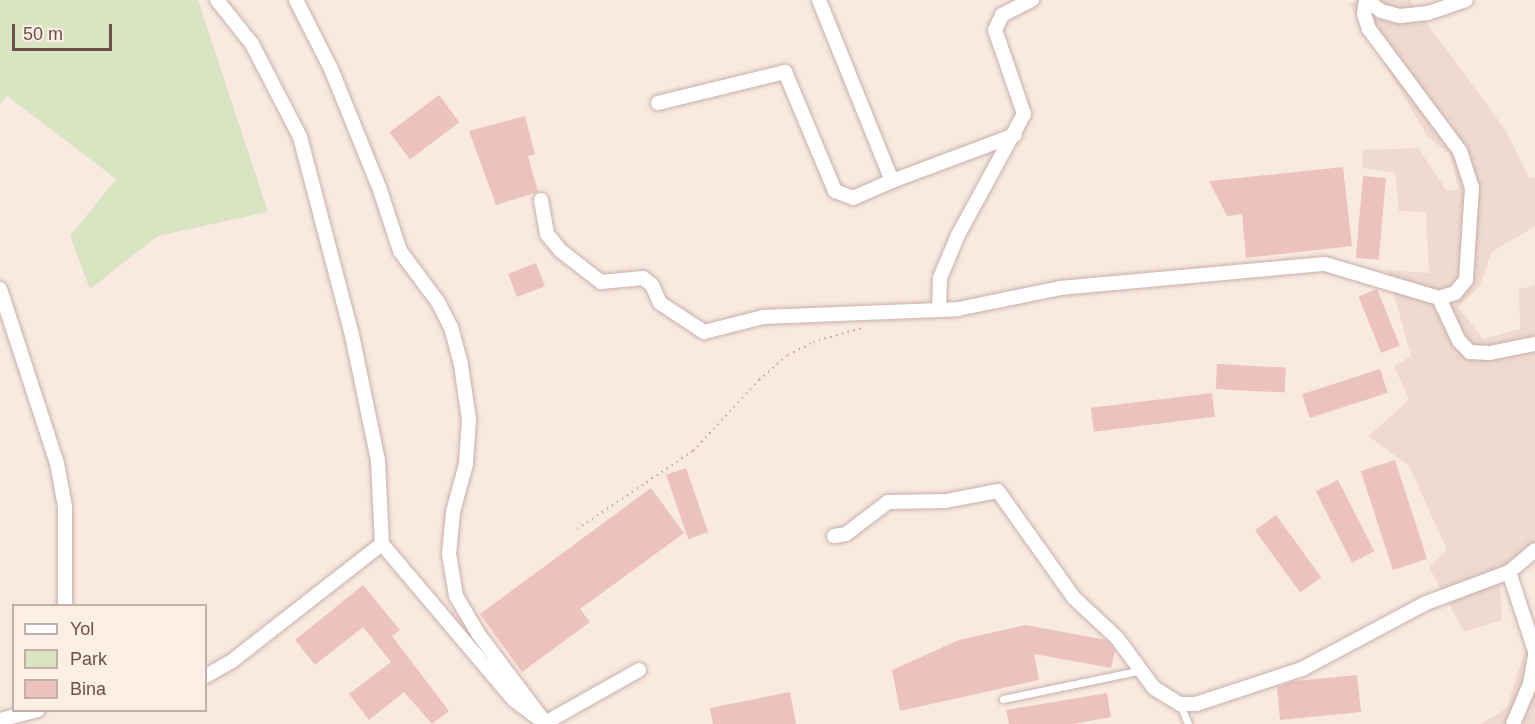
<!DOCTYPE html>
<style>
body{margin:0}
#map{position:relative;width:1535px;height:724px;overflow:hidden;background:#f9eae1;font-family:Helvetica,sans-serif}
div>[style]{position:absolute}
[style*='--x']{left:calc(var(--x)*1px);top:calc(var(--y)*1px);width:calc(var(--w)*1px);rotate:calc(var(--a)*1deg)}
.residential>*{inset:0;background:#efdad0}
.green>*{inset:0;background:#d8e4c2}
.building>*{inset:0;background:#ebc3bc;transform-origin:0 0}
.path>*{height:2px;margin-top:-1px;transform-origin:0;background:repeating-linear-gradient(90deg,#cfa7a0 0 1.5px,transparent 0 6px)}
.roads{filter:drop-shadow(0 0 2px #c8b0aa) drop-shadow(0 0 2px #c8b0aa)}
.service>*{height:7px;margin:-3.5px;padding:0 3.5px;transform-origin:3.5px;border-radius:3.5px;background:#fff}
.minor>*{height:14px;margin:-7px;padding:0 7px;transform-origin:7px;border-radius:7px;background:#fff}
span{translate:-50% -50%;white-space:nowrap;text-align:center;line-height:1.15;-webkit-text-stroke:5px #fcefe6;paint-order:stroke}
.legend{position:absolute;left:12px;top:604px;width:195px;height:108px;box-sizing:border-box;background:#fcefe6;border:2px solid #c3afa8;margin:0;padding:8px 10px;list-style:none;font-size:18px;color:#6d4f4b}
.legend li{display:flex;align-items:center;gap:12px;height:30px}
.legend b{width:30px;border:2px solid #c3afa8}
.scale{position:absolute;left:12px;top:24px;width:100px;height:27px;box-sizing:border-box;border:3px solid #6d4f4b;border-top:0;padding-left:8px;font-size:18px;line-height:21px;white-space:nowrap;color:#6d4f4b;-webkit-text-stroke:4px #fcefe6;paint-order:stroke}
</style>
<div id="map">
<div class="residential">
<i style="clip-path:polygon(1358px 0,1410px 0,1507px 132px,1529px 178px,1535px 177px,1535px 226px,1492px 252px,1479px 287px,1458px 307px,1483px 339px,1520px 329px,1519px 289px,1535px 285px,1535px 558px,1500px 584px,1502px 620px,1464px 632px,1429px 567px,1447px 550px,1409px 466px,1368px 436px,1409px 400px,1394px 366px,1411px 356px,1387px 270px,1429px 273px,1426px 212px,1399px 211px,1395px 173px,1362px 168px,1363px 150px,1418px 148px,1447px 191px,1459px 189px,1449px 153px,1428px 137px,1349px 4px)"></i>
<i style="clip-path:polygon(1535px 650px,1535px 724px,1481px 724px,1507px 708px,1524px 653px)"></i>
</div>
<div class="green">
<i style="clip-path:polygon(0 0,198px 0,268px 212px,158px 236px,90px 289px,70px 236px,116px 179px,7px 96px,0 104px)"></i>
</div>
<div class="building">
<i style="left:439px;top:95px;width:34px;height:62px;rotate:53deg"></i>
<i style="clip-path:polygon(525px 116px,535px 154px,528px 156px,538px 192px,496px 205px,469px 131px)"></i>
<i style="clip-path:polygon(1343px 167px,1352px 246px,1246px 258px,1242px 214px,1227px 216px,1209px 181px)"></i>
<i style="left:1363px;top:176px;width:23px;height:82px;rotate:5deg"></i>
<i style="left:536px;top:263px;width:25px;height:30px;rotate:69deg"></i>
<i style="left:1377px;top:289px;width:61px;height:20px;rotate:68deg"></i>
<i style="left:1217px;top:364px;width:69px;height:25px;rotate:3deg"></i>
<i style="left:1380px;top:369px;width:25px;height:82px;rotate:72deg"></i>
<i style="left:1212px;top:393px;width:24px;height:122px;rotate:83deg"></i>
<i style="left:1395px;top:460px;width:104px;height:36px;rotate:72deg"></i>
<i style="left:686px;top:468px;width:68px;height:21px;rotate:71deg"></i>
<i style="left:1338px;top:480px;width:80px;height:25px;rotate:63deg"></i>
<i style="clip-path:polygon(651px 488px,684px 533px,580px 609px,590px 622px,522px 672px,480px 614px)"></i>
<i style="left:1276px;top:515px;width:77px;height:26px;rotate:54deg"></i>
<i style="clip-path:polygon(363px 585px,400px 630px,392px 636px,449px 711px,432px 724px,404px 692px,369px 720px,349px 694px,391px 662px,363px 627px,315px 665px,295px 640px)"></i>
<i style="clip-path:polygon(1026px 625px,1106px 640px,1115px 650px,1111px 668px,1034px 654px,1039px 680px,900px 711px,892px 670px,959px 640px)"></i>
<i style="clip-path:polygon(1357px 675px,1361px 712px,1280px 720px,1277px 687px,1295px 681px)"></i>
<i style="clip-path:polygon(790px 692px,796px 724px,713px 724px,710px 708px)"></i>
<i style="clip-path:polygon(1107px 693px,1111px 717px,1074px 724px,1009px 724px,1006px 710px)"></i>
</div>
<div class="path">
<i style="--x:577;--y:529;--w:140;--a:-33.9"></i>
<i style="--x:693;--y:451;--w:97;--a:-47.1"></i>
<i style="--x:759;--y:380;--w:38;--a:-41"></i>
<i style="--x:788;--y:355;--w:28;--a:-27"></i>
<i style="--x:813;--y:342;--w:51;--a:-15.9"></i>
</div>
<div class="roads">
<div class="service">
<i style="--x:1003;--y:699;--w:142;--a:-11.8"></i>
<i style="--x:1180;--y:704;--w:22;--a:68"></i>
</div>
<div class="minor">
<i style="--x:217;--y:0;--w:56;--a:51.5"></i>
<i style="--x:252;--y:44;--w:105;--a:62.7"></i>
<i style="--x:300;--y:137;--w:205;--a:75.3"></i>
<i style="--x:352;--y:335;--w:128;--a:78.3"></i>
<i style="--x:378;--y:460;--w:84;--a:87.3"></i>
<i style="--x:296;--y:0;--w:77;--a:63.1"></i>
<i style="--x:331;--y:69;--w:127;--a:67.9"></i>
<i style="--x:379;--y:187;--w:67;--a:71.8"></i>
<i style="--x:400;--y:251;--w:64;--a:53.3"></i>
<i style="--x:438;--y:302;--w:28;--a:63"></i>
<i style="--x:451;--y:327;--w:39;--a:75"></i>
<i style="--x:461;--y:365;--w:55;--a:81.6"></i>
<i style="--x:469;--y:419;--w:45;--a:93.8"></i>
<i style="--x:466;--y:464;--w:50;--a:105.2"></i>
<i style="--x:453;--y:512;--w:42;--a:95.4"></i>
<i style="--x:449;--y:554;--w:43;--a:80.5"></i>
<i style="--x:456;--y:596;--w:45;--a:59.5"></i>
<i style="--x:479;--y:635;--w:111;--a:53"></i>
<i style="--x:819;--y:0;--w:195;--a:68"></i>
<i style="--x:892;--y:181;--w:131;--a:-20.5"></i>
<i style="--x:1366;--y:0;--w:19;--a:36"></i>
<i style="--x:1381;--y:11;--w:20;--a:15"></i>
<i style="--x:1400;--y:16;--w:28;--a:-6"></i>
<i style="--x:1428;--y:13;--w:40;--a:-18.9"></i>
<i style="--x:1366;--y:1;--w:13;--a:99"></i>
<i style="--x:1364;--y:14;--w:16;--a:72"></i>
<i style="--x:1369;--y:29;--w:152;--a:53.3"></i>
<i style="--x:1460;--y:151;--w:38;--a:72"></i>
<i style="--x:1472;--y:187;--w:93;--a:93.7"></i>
<i style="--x:1466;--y:280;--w:17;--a:130"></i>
<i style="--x:1455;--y:293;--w:17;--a:163"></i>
<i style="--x:658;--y:103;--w:131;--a:-13.7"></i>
<i style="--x:785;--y:72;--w:129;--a:67.2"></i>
<i style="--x:835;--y:191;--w:19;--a:21"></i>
<i style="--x:853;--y:198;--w:43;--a:-23.6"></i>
<i style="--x:541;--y:200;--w:35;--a:80"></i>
<i style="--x:547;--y:234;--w:22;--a:51"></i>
<i style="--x:561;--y:251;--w:51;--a:37.8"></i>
<i style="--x:601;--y:282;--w:42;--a:-5.4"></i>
<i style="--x:643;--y:278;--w:11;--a:38"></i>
<i style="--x:652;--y:285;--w:20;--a:66"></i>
<i style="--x:660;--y:303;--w:53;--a:33.4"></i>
<i style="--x:704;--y:332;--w:61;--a:-14.3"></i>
<i style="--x:763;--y:317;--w:195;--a:-2.3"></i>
<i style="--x:958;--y:309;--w:104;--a:-11.6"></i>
<i style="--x:1060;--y:288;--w:266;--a:-5.2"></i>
<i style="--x:1325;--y:264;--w:119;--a:16.6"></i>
<i style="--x:1439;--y:298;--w:47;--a:65.1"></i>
<i style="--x:1459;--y:341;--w:16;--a:45"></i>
<i style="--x:1470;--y:352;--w:20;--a:3"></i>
<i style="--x:1490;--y:353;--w:46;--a:-11.3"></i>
<i style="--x:0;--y:289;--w:183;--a:71.9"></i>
<i style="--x:57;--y:463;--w:45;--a:79.7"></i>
<i style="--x:65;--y:507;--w:99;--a:90"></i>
<i style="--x:939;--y:309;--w:31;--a:-88"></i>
<i style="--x:940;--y:278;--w:47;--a:-67.3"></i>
<i style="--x:958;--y:235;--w:138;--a:-61.4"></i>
<i style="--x:1024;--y:114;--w:89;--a:-109"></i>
<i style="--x:995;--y:30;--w:17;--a:-65"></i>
<i style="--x:1002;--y:15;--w:34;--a:-27"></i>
<i style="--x:834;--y:536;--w:12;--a:-9"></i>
<i style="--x:846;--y:534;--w:53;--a:-37.3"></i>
<i style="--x:888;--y:502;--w:58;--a:-1"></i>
<i style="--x:946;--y:501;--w:53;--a:-10.9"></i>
<i style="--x:998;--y:491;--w:131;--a:54.6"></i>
<i style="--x:1074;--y:598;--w:59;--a:42.9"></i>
<i style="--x:1117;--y:638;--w:62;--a:53.5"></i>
<i style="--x:1154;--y:688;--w:31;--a:32"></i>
<i style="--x:1180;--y:704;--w:16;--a:0"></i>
<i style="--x:1196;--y:704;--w:112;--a:-18.3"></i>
<i style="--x:1302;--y:669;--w:140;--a:-28"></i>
<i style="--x:1426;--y:603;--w:89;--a:-20.5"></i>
<i style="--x:1509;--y:572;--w:34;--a:-40"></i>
<i style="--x:1509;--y:572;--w:83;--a:71.8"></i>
<i style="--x:206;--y:676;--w:30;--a:-30"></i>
<i style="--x:232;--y:661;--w:190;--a:-38"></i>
<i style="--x:382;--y:544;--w:204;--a:49.8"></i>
<i style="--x:514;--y:700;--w:39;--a:37"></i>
<i style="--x:545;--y:723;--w:108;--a:-29.4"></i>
<i style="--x:0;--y:720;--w:39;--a:-15"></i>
<i style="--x:1513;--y:724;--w:43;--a:-67"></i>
<i style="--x:1530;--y:684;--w:29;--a:-80"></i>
</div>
</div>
<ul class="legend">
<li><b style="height:8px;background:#fff"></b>Yol</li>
<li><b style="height:16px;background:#d8e4c2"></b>Park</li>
<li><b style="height:16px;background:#ebc3bc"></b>Bina</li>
</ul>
<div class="scale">50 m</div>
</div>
